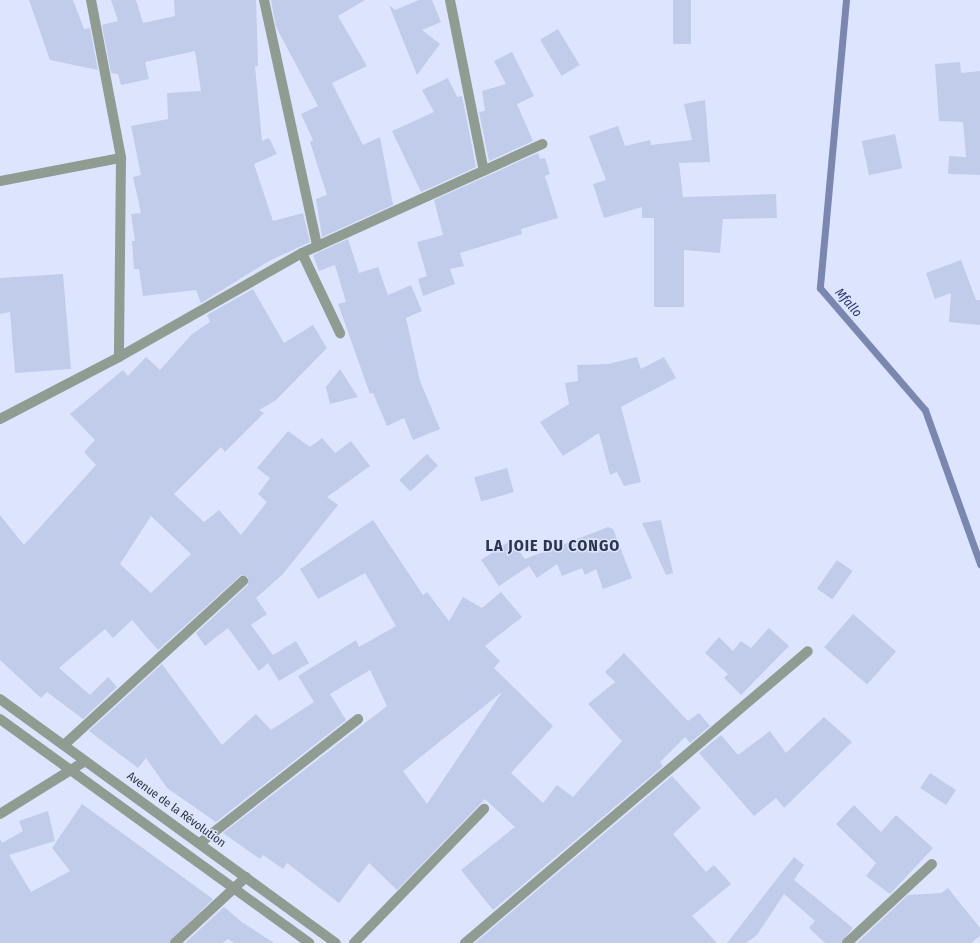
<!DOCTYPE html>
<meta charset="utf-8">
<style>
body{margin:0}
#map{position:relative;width:980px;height:943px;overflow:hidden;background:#dde5fe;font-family:"Fira Sans Condensed",sans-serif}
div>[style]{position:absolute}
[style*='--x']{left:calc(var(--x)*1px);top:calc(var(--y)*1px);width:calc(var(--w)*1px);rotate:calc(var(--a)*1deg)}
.stream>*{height:7px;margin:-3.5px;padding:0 3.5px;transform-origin:3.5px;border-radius:3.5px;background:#7b87af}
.building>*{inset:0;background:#c1cbea;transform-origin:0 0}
.minor>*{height:10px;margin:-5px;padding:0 5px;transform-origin:5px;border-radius:5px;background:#909c92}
span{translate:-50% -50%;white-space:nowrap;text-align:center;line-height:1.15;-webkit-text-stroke:3px #dde5fe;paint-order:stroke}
.street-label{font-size:12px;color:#323642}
.water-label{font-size:13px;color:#2c376c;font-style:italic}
.district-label{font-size:16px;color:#2e354d;font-weight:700;letter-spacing:1px}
</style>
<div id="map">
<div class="stream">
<i style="--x:846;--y:0;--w:289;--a:95.2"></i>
<i style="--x:820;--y:288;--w:161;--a:49.3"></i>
<i style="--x:925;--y:410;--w:164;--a:70.3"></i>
</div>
<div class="building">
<i style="clip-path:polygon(29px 0,73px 0,84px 29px,90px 28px,98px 70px,50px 60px)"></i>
<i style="clip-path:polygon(111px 0,136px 0,143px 23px,175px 16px,174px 0,256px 0,258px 66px,255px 66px,262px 141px,269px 138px,277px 154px,254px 164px,273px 221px,303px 213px,310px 242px,269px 261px,201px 303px,196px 290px,143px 296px,139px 269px,134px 269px,132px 241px,135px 241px,131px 214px,141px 213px,133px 177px,141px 175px,131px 126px,168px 119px,167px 93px,201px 91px,195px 51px,145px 62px,149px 79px,121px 85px,118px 74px,111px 73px,102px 25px,118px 21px)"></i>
<i style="clip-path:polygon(271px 0,365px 0,338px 16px,367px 66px,332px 83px,363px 145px,380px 137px,393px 205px,322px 237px,316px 199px,327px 195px,310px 142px,313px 140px,301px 114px,318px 106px,276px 27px)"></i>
<i style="clip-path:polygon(419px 0,432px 0,441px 22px,422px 30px,440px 44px,417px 75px,389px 5px,395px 10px)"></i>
<i style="left:673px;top:0;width:18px;height:44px"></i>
<i style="left:558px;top:29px;width:42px;height:21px;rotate:59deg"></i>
<i style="clip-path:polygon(512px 52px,534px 96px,517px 104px,533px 141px,489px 161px,479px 112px,485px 111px,482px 91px,506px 84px,494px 61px)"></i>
<i style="clip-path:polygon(960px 62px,961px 73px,980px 71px,980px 175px,948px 174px,949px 156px,966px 157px,963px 122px,939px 121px,935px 64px)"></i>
<i style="clip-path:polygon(448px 78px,457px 97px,462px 96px,476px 167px,421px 192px,392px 131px,434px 112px,422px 90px)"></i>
<i style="clip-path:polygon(705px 100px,710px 162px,679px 163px,683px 197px,776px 194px,777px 218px,723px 219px,720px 253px,684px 250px,684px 307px,654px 307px,654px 218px,642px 218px,642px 207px,604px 218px,593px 184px,606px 180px,589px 136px,618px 126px,625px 146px,650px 140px,651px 145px,692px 140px,684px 104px)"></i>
<i style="left:895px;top:134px;width:35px;height:34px;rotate:78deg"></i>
<i style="clip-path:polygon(538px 153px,540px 159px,545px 158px,550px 174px,545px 176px,558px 218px,521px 229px,522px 234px,460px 253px,464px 266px,450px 269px,455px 284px,423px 296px,418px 279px,427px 276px,417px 242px,443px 235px,434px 200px)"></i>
<i style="clip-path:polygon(348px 239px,359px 273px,378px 267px,388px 295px,411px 285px,422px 311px,406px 318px,420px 381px,440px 429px,413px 440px,404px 418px,387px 426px,373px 393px,370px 394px,338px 304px,346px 302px,335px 265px,319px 271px,313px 255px)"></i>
<i style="clip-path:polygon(961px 260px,976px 300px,980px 300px,980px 325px,949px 322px,951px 293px,935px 299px,926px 273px)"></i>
<i style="clip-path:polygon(63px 274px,71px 369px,15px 373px,10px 312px,0 314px,0 278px)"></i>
<i style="clip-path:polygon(evenodd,253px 289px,284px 343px,313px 325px,327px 348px,276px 400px,259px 410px,264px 413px,225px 452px,221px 447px,174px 494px,204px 522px,219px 510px,241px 535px,267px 502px,258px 494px,270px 478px,257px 468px,288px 431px,310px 447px,322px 438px,335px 453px,351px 441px,370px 466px,327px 497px,338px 505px,283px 574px,256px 598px,267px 614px,251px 625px,273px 655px,296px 641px,309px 663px,279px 681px,268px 663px,259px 671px,228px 628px,205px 646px,196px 633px,248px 585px,248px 577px,241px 575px,158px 650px,132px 620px,113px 638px,105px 629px,59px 668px,90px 695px,108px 677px,117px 687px,83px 719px,47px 692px,41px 698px,0 660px,0 515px,24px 545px,96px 465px,84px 452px,95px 440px,70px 414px,123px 370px,128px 376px,146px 357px,160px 370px,192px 334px,210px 322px,207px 315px,253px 289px,151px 516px,191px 554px,151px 593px,120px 564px,151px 516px)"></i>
<i style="clip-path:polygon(637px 357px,641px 369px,664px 357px,676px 378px,621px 407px,641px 482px,624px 486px,617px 472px,610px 475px,599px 433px,563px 456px,540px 422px,569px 404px,565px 383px,578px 381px,577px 365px,608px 364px)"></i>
<i style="clip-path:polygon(340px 369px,358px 397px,330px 404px,326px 387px)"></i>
<i style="left:427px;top:454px;width:16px;height:38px;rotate:47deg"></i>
<i style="left:507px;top:468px;width:25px;height:34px;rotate:74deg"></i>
<i style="clip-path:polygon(evenodd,373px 520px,423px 595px,427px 592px,449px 621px,463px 597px,482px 608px,501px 592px,522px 617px,485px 646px,500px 661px,494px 668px,553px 726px,511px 773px,543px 803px,557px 785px,573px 797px,622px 741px,588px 704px,615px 682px,605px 672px,624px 653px,688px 721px,699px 713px,710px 726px,690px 743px,685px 737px,660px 762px,663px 766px,493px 910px,461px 870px,515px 827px,485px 799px,397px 890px,369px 863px,339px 903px,287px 863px,283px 869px,263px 855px,260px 859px,223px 833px,387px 706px,370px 670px,330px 694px,346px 720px,216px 822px,167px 788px,146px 758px,138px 768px,89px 731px,162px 664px,222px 745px,256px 714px,271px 730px,314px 702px,298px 676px,356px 640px,359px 647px,396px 626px,365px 573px,318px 599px,300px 569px,373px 520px,502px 692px,427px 804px,403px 771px,502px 692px)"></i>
<i style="clip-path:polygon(661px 520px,673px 573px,666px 575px,642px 523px)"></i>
<i style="clip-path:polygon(608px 527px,613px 529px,632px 578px,603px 589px,596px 569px,585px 575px,582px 568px,562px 576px,557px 564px,537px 578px,529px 566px,499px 586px,481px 560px,511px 540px,525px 559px)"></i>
<i style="left:837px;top:560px;width:19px;height:35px;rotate:35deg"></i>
<i style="left:853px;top:614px;width:57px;height:44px;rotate:41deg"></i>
<i style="clip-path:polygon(769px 628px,789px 646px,741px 695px,724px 678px,728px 674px,705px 653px,719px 637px,733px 651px,741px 641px,751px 648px)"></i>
<i style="clip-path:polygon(824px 717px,852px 742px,784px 808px,776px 798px,754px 816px,699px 753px,721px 735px,738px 755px,770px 731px,786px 753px)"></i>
<i style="left:930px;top:773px;width:31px;height:18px;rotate:33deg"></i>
<i style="clip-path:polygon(672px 776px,701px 808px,673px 834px,706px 872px,714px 865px,731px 884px,692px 916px,717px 943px,475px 943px)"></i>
<i style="clip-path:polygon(82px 804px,213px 899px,169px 943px,0 943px,0 839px,2px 843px,23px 831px,19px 821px,48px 811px,55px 841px,9px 855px,31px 892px,70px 871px,52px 848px)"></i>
<i style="clip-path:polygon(854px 805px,881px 832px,896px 815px,933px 848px,890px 894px,866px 876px,876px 863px,836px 824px)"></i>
<i style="clip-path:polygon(794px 857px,804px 865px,794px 880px,853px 928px,841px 943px,825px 943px,809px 928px,815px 921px,784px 894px,757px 935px,746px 943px,727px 943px)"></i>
<i style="clip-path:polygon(948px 888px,980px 928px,980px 936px,971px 943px,857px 943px,908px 895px,941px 893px)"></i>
<i style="clip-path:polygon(224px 907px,242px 922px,274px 943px,234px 943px,228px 939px,223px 943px,185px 943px)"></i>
</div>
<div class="minor">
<i style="--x:91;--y:0;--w:161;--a:79.2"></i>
<i style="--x:121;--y:158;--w:199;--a:90.6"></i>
<i style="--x:264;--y:0;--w:252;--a:77.8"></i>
<i style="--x:450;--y:0;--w:174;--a:78.8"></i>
<i style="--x:0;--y:181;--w:123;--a:-10.8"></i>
<i style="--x:302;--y:253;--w:89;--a:64.6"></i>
<i style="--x:0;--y:419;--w:134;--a:-27.5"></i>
<i style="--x:119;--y:357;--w:210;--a:-29.6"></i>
<i style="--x:302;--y:253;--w:264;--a:-24.4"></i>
<i style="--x:0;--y:699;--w:415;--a:36"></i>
<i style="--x:0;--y:719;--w:382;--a:35.9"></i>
<i style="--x:64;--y:745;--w:243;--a:-42.5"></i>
<i style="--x:0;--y:814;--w:100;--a:-31.9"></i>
<i style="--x:200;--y:843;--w:201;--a:-38.1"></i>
<i style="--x:175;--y:943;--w:97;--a:-42.9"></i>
<i style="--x:354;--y:943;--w:187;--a:-45.9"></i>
<i style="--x:465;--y:943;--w:450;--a:-40.4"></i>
<i style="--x:847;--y:943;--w:116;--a:-42.9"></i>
</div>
<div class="street-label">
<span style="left:176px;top:810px;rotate:36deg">Avenue de la Révolution</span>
</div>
<div class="water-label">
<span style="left:848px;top:303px;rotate:49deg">Mfallo</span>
</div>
<div class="district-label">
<span style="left:553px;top:546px">LA JOIE DU CONGO</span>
</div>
</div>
